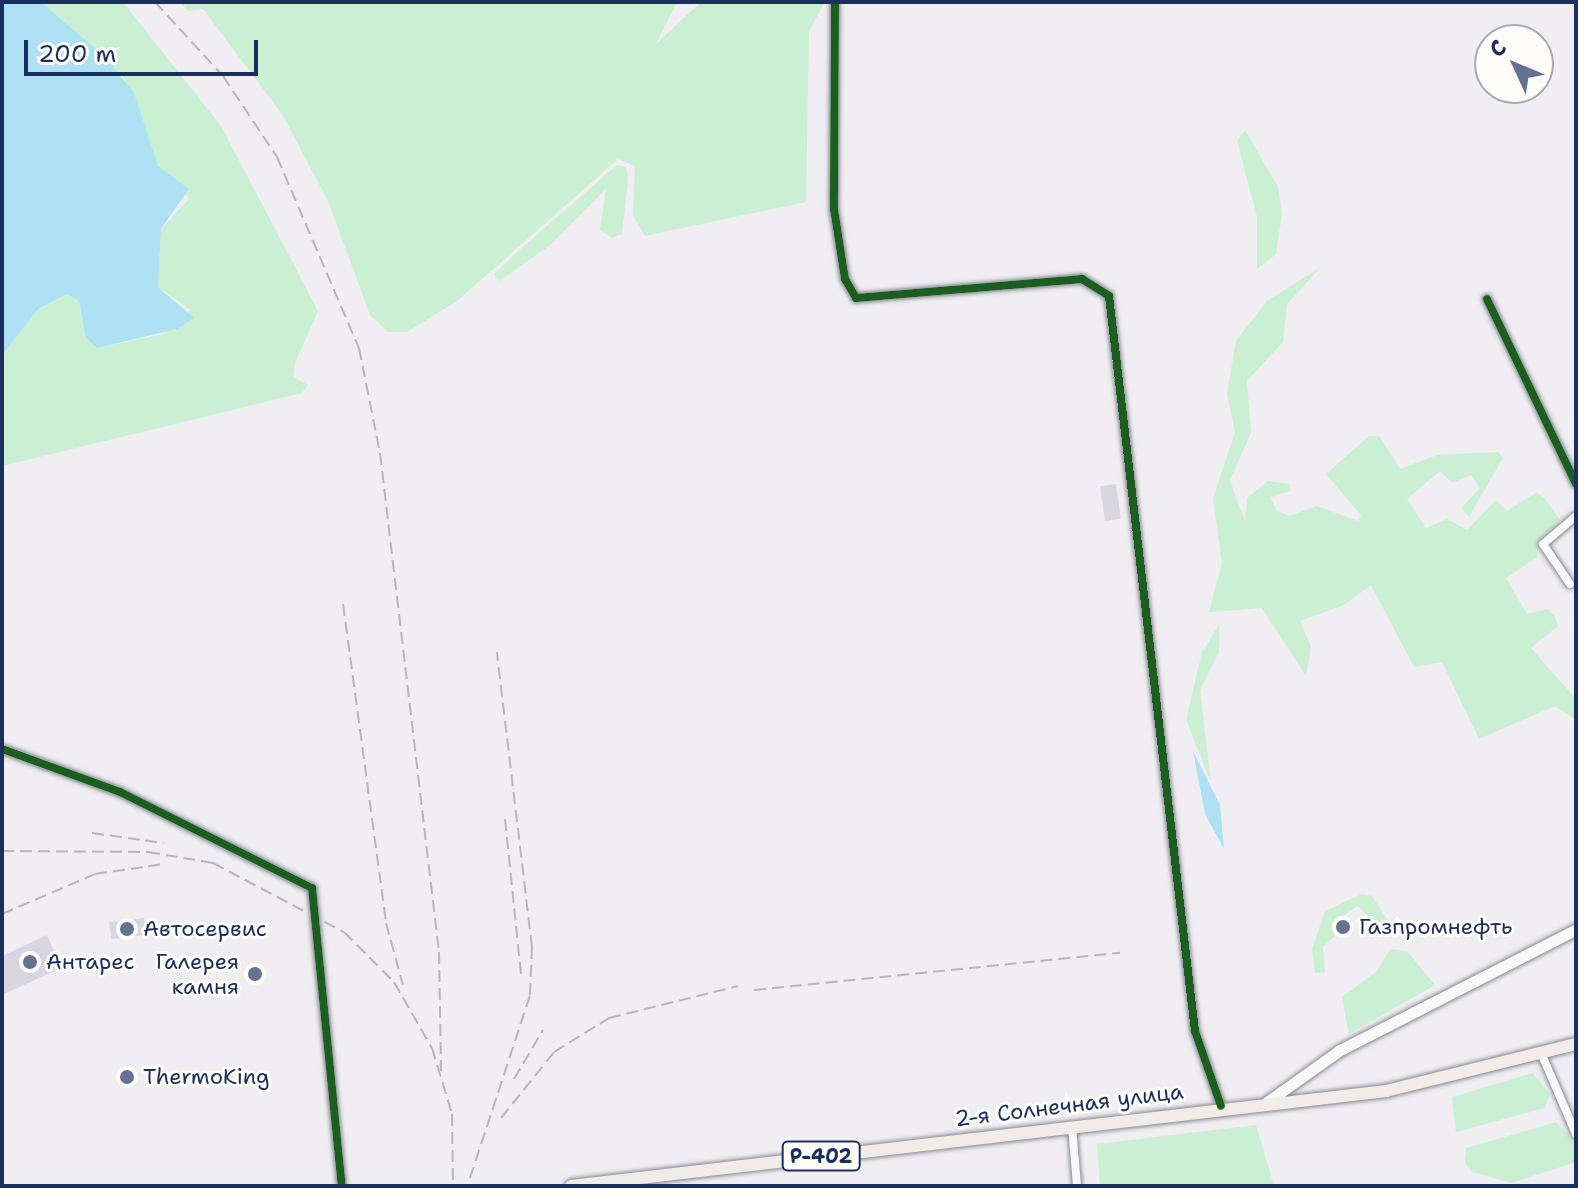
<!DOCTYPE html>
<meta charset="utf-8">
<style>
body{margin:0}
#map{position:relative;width:1578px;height:1188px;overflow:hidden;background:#f0eef2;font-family:"Shantell Sans",sans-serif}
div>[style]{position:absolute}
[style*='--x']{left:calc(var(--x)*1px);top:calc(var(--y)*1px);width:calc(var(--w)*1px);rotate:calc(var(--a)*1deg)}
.green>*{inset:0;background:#cbefd3}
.water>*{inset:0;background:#aee1f3}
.building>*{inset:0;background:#d7d6e1;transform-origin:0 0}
.roads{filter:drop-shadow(0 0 2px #878a94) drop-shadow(0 0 2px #878a94)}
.street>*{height:8px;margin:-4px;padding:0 4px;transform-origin:4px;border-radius:4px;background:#f9f9f8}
.secondary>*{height:11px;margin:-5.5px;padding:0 5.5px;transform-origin:5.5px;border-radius:5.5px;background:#f9f9f8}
.primary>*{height:12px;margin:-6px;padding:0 6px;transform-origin:6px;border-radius:6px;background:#f1ece7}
.rail>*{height:2px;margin-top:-1px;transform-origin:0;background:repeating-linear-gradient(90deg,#b4b7bc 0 12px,transparent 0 18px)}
.cycleway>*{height:8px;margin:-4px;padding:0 4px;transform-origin:4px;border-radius:4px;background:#1b5e20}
.dots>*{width:22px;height:22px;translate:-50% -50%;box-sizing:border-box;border:4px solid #fdfcf7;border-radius:50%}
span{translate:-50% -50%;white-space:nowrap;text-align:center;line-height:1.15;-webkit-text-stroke:6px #fdfcf7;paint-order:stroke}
.shield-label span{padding:2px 6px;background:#fdfcf7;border:2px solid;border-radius:6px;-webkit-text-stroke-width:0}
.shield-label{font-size:20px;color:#1b2f5e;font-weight:700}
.poi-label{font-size:22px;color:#1b2f5e}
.left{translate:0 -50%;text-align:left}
.right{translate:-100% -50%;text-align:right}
.street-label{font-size:22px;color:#1b2f5e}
.frame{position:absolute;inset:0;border:4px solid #1b2f5e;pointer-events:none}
.north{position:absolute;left:1474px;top:24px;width:80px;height:80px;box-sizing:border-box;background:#fdfcf7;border:2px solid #a3aaba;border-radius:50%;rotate:314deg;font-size:22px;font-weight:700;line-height:32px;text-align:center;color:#1b2f5e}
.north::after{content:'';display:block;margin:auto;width:28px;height:36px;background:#667292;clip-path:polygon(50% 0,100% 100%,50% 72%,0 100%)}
.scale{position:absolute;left:24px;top:40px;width:234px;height:36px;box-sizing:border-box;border:4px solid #1b2f5e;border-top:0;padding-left:10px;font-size:24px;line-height:28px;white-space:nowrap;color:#1b2f5e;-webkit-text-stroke:6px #fdfcf7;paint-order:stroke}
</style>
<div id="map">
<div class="green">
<i style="clip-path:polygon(41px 2px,123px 2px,221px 126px,318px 311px,295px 363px,293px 377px,308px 385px,302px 393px,2px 466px,2px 355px,38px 309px,67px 294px,79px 301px,86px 338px,97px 348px,163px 334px,191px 310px,158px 287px,161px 229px,189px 199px,158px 166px,124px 78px)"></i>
<i style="clip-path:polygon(180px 2px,677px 2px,656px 44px,701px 2px,825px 2px,809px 31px,806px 202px,645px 236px,633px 216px,635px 166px,618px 159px,457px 301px,407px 332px,388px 332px,370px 315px,328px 201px,282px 114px,203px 9px,188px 11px)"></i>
<i style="clip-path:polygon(1245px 130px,1278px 187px,1282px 214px,1276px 254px,1257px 269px,1257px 217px,1237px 141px)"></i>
<i style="clip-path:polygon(617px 165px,626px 167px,628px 181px,622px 234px,612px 238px,600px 230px,606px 189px,549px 246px,499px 281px,494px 274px,516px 253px)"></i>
<i style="clip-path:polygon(1321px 267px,1287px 304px,1283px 342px,1247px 381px,1251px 433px,1230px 480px,1245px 522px,1247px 498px,1268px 481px,1290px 484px,1291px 491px,1270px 497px,1277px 511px,1289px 516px,1317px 506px,1358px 521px,1361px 515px,1326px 474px,1369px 436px,1379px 436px,1400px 469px,1437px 455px,1498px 452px,1503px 458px,1469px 517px,1461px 508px,1480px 488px,1471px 475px,1452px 483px,1440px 471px,1407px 499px,1426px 528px,1447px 519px,1467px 530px,1496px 500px,1507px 511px,1537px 492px,1546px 500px,1560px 520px,1540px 540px,1537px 557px,1506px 578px,1527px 614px,1547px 609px,1555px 617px,1558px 626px,1531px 648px,1576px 699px,1576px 720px,1555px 706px,1479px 739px,1442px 662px,1414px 667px,1371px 585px,1344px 605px,1300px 621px,1311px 647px,1306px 676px,1262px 608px,1209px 612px,1222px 563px,1213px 498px,1235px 432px,1227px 394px,1236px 341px,1267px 301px)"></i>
<i style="clip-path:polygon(1219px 625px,1219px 652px,1200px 690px,1211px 782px,1186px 720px,1202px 652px)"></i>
<i style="clip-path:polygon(1362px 894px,1372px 896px,1395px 931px,1386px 936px,1358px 906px,1332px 923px,1338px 933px,1323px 947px,1325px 972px,1315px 973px,1312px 949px,1325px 911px)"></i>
<i style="clip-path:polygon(1390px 949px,1407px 951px,1435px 985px,1349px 1034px,1342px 997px,1377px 971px)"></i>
<i style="clip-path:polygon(1533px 1073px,1550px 1094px,1545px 1108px,1456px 1132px,1452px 1097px)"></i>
<i style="clip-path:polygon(1556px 1122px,1576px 1142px,1576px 1162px,1511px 1183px,1472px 1172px,1465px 1163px,1466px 1148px)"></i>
<i style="clip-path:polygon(1256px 1125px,1274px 1186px,1100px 1186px,1097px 1144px)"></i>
</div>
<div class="water">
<i style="clip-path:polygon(2px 2px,41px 2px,106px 58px,134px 93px,158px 166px,189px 189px,161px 229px,158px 287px,194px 318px,177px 329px,97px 348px,86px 338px,79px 301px,67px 294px,38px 309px,2px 355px)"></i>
<i style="clip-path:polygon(1193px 751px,1220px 805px,1224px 849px,1205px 814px)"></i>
</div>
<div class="building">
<i style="left:1116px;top:484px;width:35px;height:16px;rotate:82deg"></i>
<i style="left:144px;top:918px;width:17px;height:35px;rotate:83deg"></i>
<i style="clip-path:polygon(47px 935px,61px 968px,2px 995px,2px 956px)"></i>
</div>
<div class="roads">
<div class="street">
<i style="--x:835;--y:2;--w:207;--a:90.3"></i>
<i style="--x:834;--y:209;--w:71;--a:81.1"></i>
<i style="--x:845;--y:279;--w:22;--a:60"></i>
<i style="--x:856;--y:298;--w:227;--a:-4.8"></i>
<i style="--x:1082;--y:279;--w:32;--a:32"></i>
<i style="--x:1109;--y:296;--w:740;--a:83.33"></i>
<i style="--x:1195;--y:1031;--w:79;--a:70.9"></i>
<i style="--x:1487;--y:299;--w:205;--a:64.3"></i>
<i style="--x:1570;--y:584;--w:48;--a:-124"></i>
<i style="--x:1543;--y:544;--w:43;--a:-40.3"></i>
<i style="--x:2;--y:749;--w:126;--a:20"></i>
<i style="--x:120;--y:792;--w:215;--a:26.6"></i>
<i style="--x:312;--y:888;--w:300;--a:84.3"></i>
<i style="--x:1542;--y:1055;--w:86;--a:66.7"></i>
<i style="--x:1072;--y:1126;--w:60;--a:85.2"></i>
</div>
<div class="secondary">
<i style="--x:1267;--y:1102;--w:90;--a:-35.5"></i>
<i style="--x:1340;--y:1050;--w:265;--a:-27.1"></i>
</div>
<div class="primary">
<i style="--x:571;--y:1186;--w:821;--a:-6.65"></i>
<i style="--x:1386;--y:1091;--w:196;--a:-13.9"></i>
</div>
</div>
<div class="rail">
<i style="--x:155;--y:2;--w:100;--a:47.4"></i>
<i style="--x:223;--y:76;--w:97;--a:56.3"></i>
<i style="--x:277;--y:157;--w:208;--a:66.8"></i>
<i style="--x:359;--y:348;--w:107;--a:78.7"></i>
<i style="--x:380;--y:453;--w:502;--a:83.26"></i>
<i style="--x:439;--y:952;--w:119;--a:89"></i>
<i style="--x:343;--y:604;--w:322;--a:82.3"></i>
<i style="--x:386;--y:923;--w:64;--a:74.7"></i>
<i style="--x:505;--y:819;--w:157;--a:84.1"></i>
<i style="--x:92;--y:833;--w:72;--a:8"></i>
<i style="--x:2;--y:851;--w:146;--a:0.4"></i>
<i style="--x:148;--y:852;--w:66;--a:9.6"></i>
<i style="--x:213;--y:863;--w:148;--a:27.8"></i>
<i style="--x:344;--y:932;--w:71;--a:45"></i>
<i style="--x:394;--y:982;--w:76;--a:60.1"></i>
<i style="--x:432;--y:1048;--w:69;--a:73.1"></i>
<i style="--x:452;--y:1114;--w:72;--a:89.2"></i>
<i style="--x:2;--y:914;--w:101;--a:-23.3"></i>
<i style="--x:95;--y:874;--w:70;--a:-8.2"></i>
<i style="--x:754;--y:990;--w:368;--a:-5.8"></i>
<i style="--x:514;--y:1079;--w:57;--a:-59.4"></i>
<i style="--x:501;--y:1118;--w:85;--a:-51.2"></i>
<i style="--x:554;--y:1052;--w:65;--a:-31.7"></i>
<i style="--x:609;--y:1018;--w:133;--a:-13.9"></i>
<i style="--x:470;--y:1178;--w:193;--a:-71.8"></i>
<i style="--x:530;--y:995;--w:48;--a:-87.6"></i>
<i style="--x:532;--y:947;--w:297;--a:-96.8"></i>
</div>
<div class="cycleway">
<i style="--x:835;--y:2;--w:207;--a:90.3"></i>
<i style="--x:834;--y:209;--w:71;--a:81.1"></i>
<i style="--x:845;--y:279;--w:22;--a:60"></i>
<i style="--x:856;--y:298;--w:227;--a:-4.8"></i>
<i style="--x:1082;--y:279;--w:32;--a:32"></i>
<i style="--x:1109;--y:296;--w:740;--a:83.33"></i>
<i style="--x:1195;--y:1031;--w:79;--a:70.9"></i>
<i style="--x:1487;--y:299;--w:205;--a:64.3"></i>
<i style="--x:2;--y:749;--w:126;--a:20"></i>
<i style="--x:120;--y:792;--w:215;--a:26.6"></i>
<i style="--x:312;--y:888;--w:300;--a:84.3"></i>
</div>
<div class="dots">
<i style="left:1343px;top:927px;background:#667292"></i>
<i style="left:127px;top:929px;background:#667292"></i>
<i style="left:30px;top:962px;background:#667292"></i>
<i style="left:255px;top:974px;background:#667292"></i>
<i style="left:127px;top:1077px;background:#667292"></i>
</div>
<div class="shield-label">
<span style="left:821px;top:1156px">Р-402</span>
</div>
<div class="poi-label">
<span class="left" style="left:1359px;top:927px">Газпромнефть</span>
<span class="left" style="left:143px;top:929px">Автосервис</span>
<span class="right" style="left:239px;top:974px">Галерея<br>камня</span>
<span class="left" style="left:46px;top:962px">Антарес</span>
<span class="left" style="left:143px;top:1077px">ThermoKing</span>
</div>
<div class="street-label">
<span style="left:1069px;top:1105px;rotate:-7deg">2-я Солнечная улица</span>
</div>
<div class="frame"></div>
<div class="north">С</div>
<div class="scale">200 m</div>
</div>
